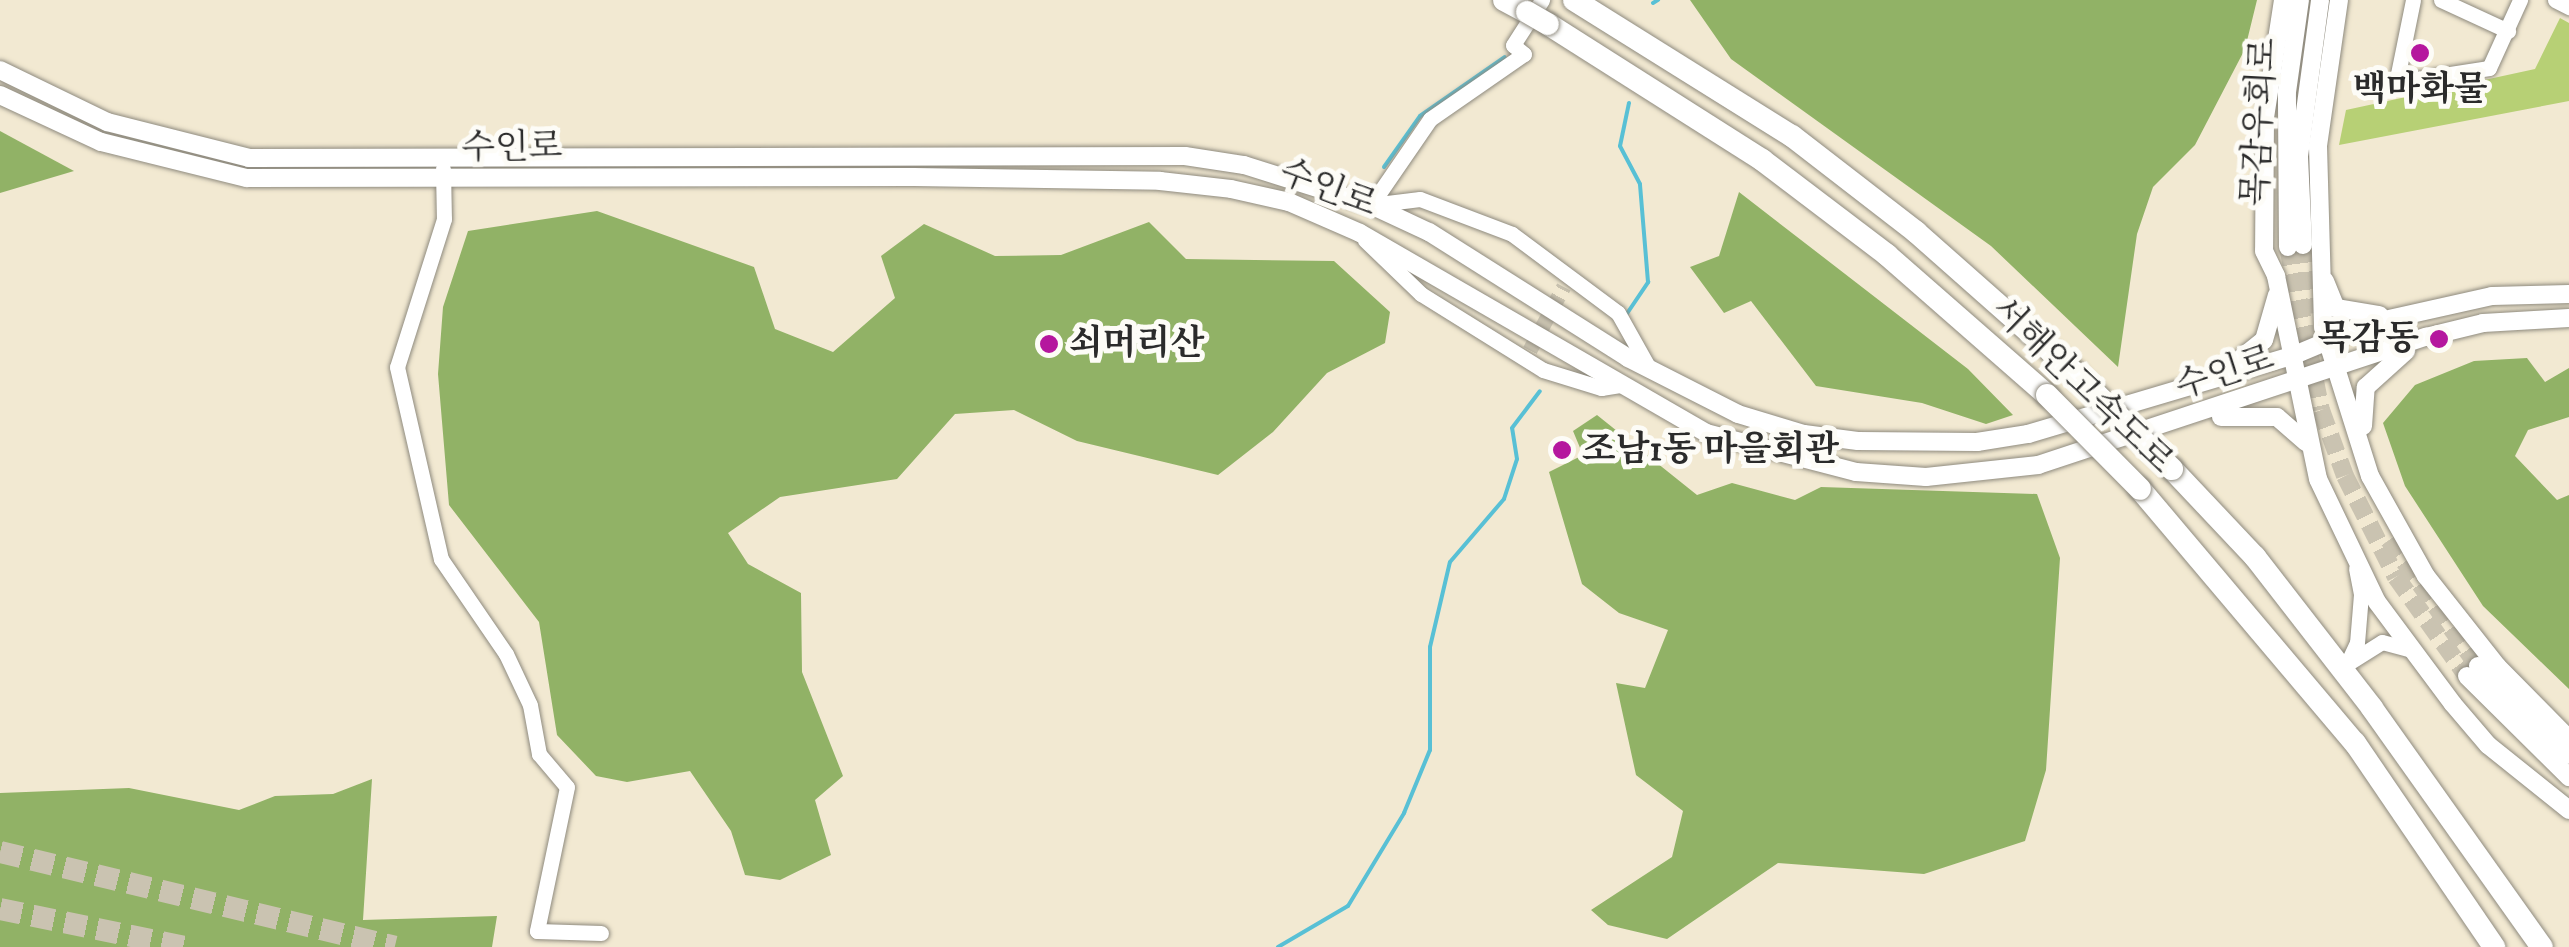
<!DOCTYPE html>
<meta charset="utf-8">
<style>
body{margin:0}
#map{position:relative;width:2569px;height:947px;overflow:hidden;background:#f2e9d2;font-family:"IM FELL DW Pica","Noto Serif KR",serif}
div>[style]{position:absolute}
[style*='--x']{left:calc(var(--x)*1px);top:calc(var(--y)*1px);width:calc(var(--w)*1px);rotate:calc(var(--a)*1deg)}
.green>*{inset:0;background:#b7d075}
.forest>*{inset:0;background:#91b266}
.stream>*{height:4px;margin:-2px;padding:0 2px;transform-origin:2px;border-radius:2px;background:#58c0d5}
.minor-tunnel>*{height:15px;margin-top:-7.5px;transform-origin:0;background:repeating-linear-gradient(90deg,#cac3b1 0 15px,transparent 0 23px)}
.major-tunnel>*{height:18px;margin-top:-9px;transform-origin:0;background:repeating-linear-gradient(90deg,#cac3b1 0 18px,transparent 0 27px)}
.highway-tunnel>*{height:22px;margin-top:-11px;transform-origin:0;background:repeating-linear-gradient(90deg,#cac3b1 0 22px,transparent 0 33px)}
.roads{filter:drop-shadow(0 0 2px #8e8a7e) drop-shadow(0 0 2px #8e8a7e)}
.minor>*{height:15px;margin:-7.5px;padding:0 7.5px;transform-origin:7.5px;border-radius:7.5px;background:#fff}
.major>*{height:18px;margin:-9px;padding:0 9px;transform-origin:9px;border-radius:9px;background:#fff}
.highway>*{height:22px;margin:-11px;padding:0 11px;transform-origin:11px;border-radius:11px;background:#fff}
.bridges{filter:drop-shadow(0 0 2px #8e8a7e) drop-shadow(0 0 2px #8e8a7e)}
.highway-bridge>*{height:22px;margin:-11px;padding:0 11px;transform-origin:11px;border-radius:11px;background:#fff}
.dots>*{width:28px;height:28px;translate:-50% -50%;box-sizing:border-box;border:5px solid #fdfcf7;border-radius:50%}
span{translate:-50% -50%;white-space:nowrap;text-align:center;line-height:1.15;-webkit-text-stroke:10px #fdfcf7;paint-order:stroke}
.poi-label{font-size:35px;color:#2b2b2b;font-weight:700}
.right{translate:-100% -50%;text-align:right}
.left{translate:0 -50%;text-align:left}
.street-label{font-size:35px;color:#2b2b2b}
</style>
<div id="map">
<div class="green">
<i style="clip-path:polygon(2560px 18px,2569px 23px,2569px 101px,2339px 145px,2346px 110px,2535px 69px)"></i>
</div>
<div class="forest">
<i style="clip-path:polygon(1690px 0,2257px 0,2245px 49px,2195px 145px,2153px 187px,2137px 234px,2118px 367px,1991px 246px,1731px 59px)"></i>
<i style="clip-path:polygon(0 131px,74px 171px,0 193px)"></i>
<i style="clip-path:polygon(1739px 192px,1968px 369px,2013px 415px,1986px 424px,1922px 403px,1816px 386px,1751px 301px,1724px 313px,1690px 267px,1719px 256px)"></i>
<i style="clip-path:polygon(597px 211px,754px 267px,775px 329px,833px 352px,895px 298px,881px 256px,924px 224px,995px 256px,1061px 255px,1149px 222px,1186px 259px,1334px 261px,1390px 312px,1385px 343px,1327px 373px,1273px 432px,1218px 475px,1077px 441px,1014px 410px,955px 414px,897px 479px,780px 497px,728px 533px,748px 564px,801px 593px,802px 672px,843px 776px,815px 800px,831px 855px,780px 880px,745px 875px,731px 831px,690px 771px,627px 782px,596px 776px,557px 735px,539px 622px,449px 505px,438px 374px,443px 307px,468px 231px)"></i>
<i style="clip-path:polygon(2527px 358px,2545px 382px,2569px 368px,2569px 417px,2528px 430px,2515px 456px,2557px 500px,2569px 495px,2569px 689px,2483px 606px,2405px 486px,2383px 423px,2415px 385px,2474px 361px)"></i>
<i style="clip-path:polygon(1597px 415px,1697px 495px,1732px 483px,1795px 500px,1821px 487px,2037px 494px,2060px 558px,2046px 770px,2025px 841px,1924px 874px,1778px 863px,1667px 939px,1608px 925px,1591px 910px,1672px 857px,1683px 811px,1636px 775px,1616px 683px,1645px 688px,1668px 630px,1619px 613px,1582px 584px,1549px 472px,1583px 455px,1573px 431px)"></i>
<i style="clip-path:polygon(372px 779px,363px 920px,497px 916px,492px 947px,0 947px,0 793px,129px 788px,239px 810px,275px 796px,333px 794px)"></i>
</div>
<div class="stream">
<i style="--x:1653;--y:3;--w:6;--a:-31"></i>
<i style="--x:1384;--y:167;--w:62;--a:-54.8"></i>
<i style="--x:1420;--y:116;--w:103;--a:-34.8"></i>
<i style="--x:1626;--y:315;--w:40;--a:-56"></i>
<i style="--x:1648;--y:282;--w:98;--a:-94.7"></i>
<i style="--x:1640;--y:184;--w:43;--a:-117.8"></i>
<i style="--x:1620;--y:146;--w:44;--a:-78.2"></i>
<i style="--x:1278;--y:947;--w:81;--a:-30.4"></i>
<i style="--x:1348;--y:906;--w:109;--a:-58.9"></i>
<i style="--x:1404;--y:813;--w:68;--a:-67.6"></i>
<i style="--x:1430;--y:750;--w:103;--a:-90"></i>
<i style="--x:1430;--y:647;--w:87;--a:-76.8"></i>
<i style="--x:1450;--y:562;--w:83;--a:-49.4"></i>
<i style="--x:1504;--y:499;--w:42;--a:-72"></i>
<i style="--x:1517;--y:459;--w:31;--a:-99"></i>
<i style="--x:1512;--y:428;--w:46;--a:-52.9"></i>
</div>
<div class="minor-tunnel">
<i style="--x:1530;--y:350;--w:72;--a:-62"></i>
</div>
<div class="major-tunnel">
<i style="--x:2303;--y:245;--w:69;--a:82.5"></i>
<i style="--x:2288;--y:247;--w:166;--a:78.6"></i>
<i style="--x:2321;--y:410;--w:70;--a:70"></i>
<i style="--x:2345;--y:476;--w:113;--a:63.2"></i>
<i style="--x:2396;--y:577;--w:122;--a:54.4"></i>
<i style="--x:2389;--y:540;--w:154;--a:54.8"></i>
</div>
<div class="highway-tunnel">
<i style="--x:0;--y:852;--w:406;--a:13.5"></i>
<i style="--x:0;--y:909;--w:189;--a:11.6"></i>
</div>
<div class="roads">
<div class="minor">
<i style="--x:2413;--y:0;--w:76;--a:101.5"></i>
<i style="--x:2398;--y:74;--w:10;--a:45"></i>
<i style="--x:2405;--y:81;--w:85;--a:-8.8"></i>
<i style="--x:2489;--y:68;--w:75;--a:-65.5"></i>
<i style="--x:2441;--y:0;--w:74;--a:24.8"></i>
<i style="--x:2555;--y:0;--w:16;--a:27"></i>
<i style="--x:443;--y:169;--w:50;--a:88.9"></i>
<i style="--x:444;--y:219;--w:155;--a:107.6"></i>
<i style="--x:397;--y:367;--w:197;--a:77.1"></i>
<i style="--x:441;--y:559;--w:115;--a:55.6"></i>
<i style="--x:506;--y:654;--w:56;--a:64.8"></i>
<i style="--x:530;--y:705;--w:50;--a:79.6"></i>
<i style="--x:539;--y:754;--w:43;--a:49.7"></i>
<i style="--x:567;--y:787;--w:147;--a:101.8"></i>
<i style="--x:537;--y:931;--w:64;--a:1.8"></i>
<i style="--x:1371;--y:205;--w:49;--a:-7"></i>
<i style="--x:1420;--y:199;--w:98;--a:20.8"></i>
<i style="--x:1512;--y:234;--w:132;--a:36.7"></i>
<i style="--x:1618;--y:313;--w:65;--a:60.7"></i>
<i style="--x:1371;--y:205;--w:104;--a:-55.5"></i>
<i style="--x:1430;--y:119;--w:114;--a:-34.7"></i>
<i style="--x:1524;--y:54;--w:14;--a:-141"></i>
<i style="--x:1513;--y:45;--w:54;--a:-57.2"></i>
<i style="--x:1365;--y:240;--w:78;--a:44"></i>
<i style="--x:1421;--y:294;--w:144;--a:31.9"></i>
<i style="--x:1543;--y:370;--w:61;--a:17.2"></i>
<i style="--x:1601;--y:388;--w:19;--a:-9"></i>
<i style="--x:2347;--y:664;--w:23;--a:-65"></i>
<i style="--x:2357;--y:643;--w:49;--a:-85.3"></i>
<i style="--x:2361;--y:594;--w:26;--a:-101"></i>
<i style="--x:2347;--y:664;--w:41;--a:-32.2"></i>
<i style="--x:2382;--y:642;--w:28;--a:15"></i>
</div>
<div class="major">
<i style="--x:2283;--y:0;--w:118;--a:98.7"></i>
<i style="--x:2265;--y:117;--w:134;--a:90.4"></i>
<i style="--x:2264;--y:251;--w:28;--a:64"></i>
<i style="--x:2276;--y:276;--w:207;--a:78.3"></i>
<i style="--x:2318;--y:479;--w:136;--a:64.4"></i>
<i style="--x:2377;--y:602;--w:127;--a:53.3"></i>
<i style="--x:2453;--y:704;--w:54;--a:49.5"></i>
<i style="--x:2488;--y:745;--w:104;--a:38.7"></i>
<i style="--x:2339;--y:0;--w:148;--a:98.2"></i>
<i style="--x:2318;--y:146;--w:181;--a:88.4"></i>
<i style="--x:2323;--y:327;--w:156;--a:72.5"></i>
<i style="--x:2370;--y:476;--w:115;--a:60.8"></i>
<i style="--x:2426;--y:576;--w:115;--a:51.7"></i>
<i style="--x:2497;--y:666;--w:103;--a:45.4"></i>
<i style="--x:0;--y:70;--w:119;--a:25.9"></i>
<i style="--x:107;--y:122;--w:146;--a:14.2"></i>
<i style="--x:249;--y:158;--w:936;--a:-0.12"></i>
<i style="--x:1185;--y:156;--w:60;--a:8.7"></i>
<i style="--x:1244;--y:165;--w:133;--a:17.5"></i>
<i style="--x:1371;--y:205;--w:64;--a:25"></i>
<i style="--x:1429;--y:232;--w:236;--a:32.3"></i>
<i style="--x:1628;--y:358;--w:123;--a:27"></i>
<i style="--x:1738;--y:414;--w:69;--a:16.9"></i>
<i style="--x:1804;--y:434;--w:54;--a:7.4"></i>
<i style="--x:1858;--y:441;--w:119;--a:0.5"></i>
<i style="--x:1977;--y:442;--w:52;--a:-8.9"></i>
<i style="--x:2028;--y:434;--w:275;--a:-16.5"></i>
<i style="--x:2292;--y:356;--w:86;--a:-22.7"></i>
<i style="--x:2371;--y:323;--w:124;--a:-12.6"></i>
<i style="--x:2492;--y:296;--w:77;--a:-1.5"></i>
<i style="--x:0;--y:95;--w:111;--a:25"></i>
<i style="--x:101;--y:142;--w:150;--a:13.9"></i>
<i style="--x:247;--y:178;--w:667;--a:-0.09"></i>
<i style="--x:914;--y:177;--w:246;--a:0.9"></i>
<i style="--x:1160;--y:181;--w:71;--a:6.4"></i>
<i style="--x:1231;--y:189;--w:59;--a:12.6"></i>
<i style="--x:1289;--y:202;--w:77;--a:23.6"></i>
<i style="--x:1360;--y:233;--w:400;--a:30"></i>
<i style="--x:1706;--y:433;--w:155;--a:14.6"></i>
<i style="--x:1856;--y:472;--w:70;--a:4.1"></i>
<i style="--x:1926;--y:477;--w:113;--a:-6.1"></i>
<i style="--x:2038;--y:465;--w:409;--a:-18.3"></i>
<i style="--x:2426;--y:337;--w:59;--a:-13.8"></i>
<i style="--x:2483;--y:323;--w:86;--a:-3.3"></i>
<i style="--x:2303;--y:245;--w:89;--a:-92.6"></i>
<i style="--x:2299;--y:156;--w:157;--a:-82.3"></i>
<i style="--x:2288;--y:247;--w:155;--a:-90.4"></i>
<i style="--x:2287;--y:92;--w:93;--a:-82"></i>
<i style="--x:2325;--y:281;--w:29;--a:68"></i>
<i style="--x:2336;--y:308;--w:44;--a:9.2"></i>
<i style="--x:2224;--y:372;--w:51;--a:-38.7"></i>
<i style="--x:2264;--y:340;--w:47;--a:-73.9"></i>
<i style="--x:2221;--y:417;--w:56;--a:0"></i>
<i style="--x:2277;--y:417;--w:38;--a:41"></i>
<i style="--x:2363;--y:426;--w:39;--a:-86"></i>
<i style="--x:2366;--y:387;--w:54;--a:-42"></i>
<i style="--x:2478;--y:666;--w:127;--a:44.4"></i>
<i style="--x:2467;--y:676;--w:144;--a:44.7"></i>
</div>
<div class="highway">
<i style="--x:1504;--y:0;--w:26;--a:28"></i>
<i style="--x:1574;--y:0;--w:257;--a:32"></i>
<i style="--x:1792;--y:136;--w:157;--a:37.7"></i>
<i style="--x:1916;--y:232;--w:211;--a:41.5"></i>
<i style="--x:1548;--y:24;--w:254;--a:32.4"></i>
<i style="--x:1762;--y:160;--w:157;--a:37.2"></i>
<i style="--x:1887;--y:255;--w:213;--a:41.2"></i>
<i style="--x:2172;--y:469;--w:121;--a:46.7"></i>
<i style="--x:2255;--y:557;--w:191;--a:52.2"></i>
<i style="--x:2372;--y:708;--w:293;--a:54.6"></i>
<i style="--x:2140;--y:489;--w:333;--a:49.8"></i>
<i style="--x:2355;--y:743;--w:247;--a:55.7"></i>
</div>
</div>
<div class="bridges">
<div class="highway-bridge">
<i style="--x:1527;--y:12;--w:24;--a:30"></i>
<i style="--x:2074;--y:372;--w:138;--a:44.7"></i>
<i style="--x:2047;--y:395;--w:132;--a:45.3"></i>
</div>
</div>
<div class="dots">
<i style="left:2420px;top:53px;background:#b5179e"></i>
<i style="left:2439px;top:339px;background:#b5179e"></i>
<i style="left:1049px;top:344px;background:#b5179e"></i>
<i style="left:1562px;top:450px;background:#b5179e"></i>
</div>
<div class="poi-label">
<span style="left:2420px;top:90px">백마화물</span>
<span class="right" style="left:2419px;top:339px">목감동</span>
<span class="left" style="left:1069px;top:344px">쇠머리산</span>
<span class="left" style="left:1582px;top:450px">조남1동 마을회관</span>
</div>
<div class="street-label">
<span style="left:2260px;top:122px;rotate:-87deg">목감우회로</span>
<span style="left:512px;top:148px;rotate:-1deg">수인로</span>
<span style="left:1328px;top:189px;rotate:21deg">수인로</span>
<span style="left:2225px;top:373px;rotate:-18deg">수인로</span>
<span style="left:2082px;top:386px;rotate:44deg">서해안고속도로</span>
</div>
</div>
